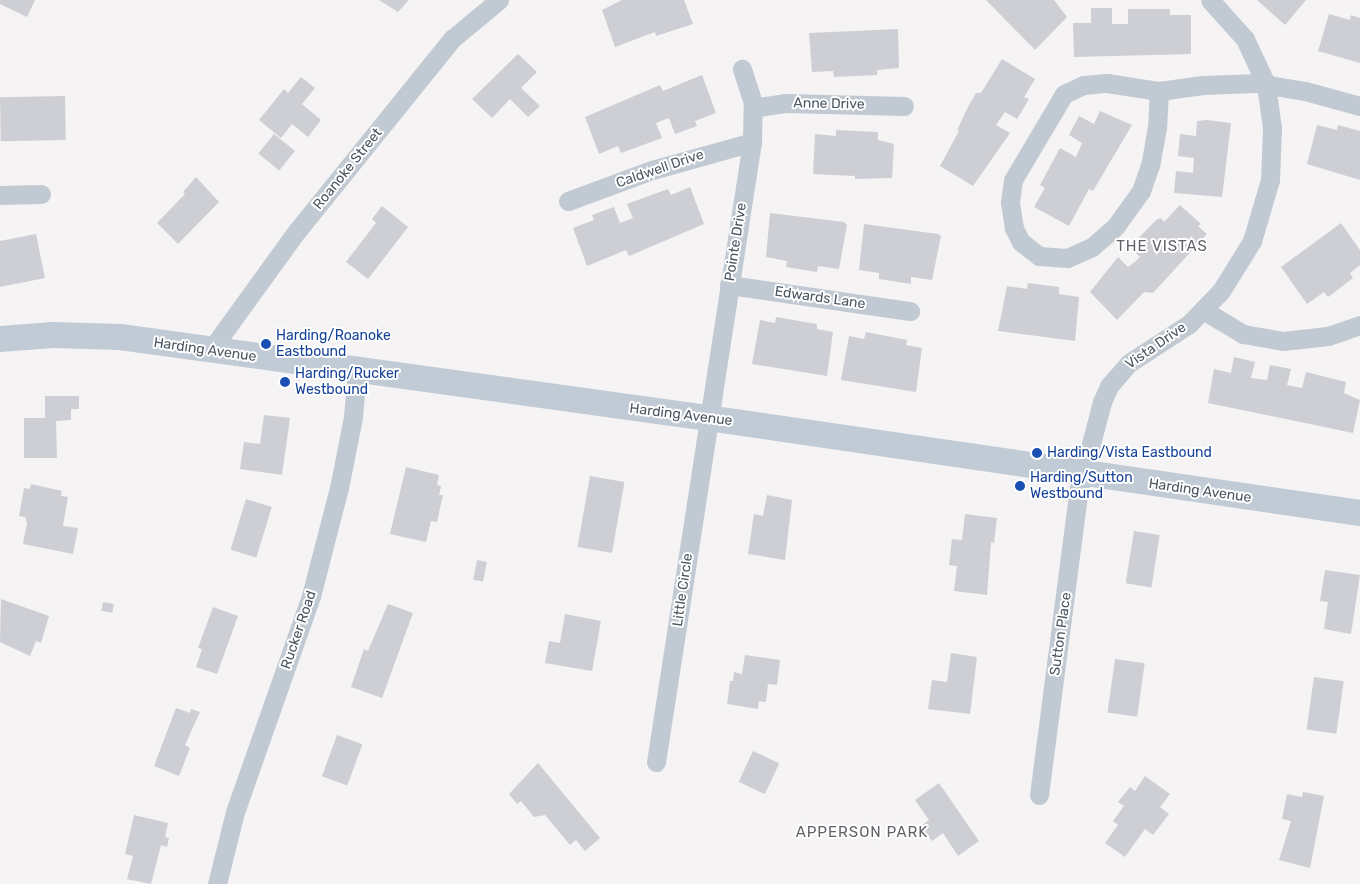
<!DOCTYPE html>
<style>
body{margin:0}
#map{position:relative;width:1360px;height:884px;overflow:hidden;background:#f5f3f3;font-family:Rubik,sans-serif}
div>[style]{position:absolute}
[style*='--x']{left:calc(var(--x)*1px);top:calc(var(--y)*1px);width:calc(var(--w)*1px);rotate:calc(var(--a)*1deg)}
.building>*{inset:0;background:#cdcfd5;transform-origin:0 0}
.minor>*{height:19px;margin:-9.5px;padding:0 9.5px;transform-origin:9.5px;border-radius:9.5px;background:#c1cad2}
.secondary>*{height:26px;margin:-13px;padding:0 13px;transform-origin:13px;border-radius:13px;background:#c1cbd6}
.dots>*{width:14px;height:14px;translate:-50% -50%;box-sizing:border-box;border:2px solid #fff;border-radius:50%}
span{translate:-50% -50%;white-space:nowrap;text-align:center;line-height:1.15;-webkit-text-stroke:4px #fff;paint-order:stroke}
.street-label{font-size:14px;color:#4a5661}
.transit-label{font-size:14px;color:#164399}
.left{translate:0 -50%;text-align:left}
.neighbourhood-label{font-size:15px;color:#5f6368;letter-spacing:1px}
</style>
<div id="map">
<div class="building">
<i style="clip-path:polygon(0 0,35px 0,27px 17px,0 4px)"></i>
<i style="clip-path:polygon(379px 0,409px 0,398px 12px)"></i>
<i style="clip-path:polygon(622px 0,684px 0,693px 24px,656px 36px,655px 32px,615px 47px,602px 10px)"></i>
<i style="clip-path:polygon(986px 0,1054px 0,1067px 17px,1035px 50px)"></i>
<i style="clip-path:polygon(1257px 0,1306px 0,1285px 25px)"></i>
<i style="clip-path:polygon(1091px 8px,1112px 8px,1112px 24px,1128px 24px,1128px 9px,1170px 9px,1170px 15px,1191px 15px,1191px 54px,1074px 57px,1073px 23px,1091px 23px)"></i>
<i style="clip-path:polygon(1329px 14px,1350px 20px,1351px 15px,1360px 18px,1360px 63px,1318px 51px)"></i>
<i style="clip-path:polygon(898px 29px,899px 68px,877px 70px,877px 75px,834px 77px,833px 71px,812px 72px,809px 33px)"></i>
<i style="clip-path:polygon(518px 54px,537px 72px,521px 88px,540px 106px,528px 117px,510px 99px,492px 118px,472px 99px)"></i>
<i style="clip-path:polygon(1002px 59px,1035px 79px,1024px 97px,1029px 99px,1017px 119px,1005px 112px,996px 125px,1010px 133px,973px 186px,940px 166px,959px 131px,957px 130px,969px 105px,976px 93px,981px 93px)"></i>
<i style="clip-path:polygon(702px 75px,716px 113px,695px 121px,697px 126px,675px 134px,669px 118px,656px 123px,662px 138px,621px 153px,618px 146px,599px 154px,585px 117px,660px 85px,663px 91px)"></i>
<i style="clip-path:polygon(301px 77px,315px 88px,302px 104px,321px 120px,308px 137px,292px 124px,281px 138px,259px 120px,284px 89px,288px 93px)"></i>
<i style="left:65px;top:96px;width:44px;height:65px;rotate:89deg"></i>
<i style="clip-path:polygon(1100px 111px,1132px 125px,1093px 191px,1089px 189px,1069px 226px,1034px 207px,1045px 188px,1040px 185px,1060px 148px,1076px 157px,1082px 143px,1069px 135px,1079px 116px,1094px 124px)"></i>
<i style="clip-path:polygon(1207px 120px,1231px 123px,1222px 197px,1174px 193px,1176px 171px,1193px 173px,1194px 158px,1178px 156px,1180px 134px,1196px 136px,1197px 121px)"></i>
<i style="clip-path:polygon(1317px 125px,1337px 130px,1338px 125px,1360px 131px,1360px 180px,1307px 164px)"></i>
<i style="clip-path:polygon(836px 130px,878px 132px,878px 140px,894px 144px,892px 178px,855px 179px,855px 176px,813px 174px,815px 134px,836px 136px)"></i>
<i style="left:274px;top:134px;width:27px;height:25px;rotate:39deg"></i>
<i style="clip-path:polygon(196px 177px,219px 202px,178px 244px,157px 223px,185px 194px,183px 192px)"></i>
<i style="clip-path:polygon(690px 187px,704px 224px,629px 256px,626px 250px,587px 266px,573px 228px,594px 220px,592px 215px,614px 207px,620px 223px,633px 218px,627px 204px,668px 189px,671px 195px)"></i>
<i style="clip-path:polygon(1180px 205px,1201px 224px,1198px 226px,1207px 234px,1153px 293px,1144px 292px,1117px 320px,1090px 292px,1118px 257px,1128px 267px,1136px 261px,1140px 257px,1130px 247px,1156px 220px,1161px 218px,1164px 222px)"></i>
<i style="clip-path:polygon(382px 206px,408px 227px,368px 279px,346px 262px,376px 223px,372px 219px)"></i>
<i style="clip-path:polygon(770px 213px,844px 222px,847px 225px,839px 269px,818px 266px,817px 272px,786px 267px,787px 261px,766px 257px)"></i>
<i style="clip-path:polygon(1341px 223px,1360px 250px,1360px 265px,1350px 273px,1353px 278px,1331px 295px,1328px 297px,1324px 292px,1307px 304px,1281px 267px)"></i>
<i style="clip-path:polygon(864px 224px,938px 234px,941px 236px,932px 280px,911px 277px,911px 284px,879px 279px,879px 273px,859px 270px)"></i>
<i style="clip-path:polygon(36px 234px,45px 278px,0 287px,0 241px)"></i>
<i style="clip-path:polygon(1028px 283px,1059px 287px,1059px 294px,1079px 297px,1075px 341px,998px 331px,1007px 286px,1027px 289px)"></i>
<i style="clip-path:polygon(776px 317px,817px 324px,817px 329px,833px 332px,827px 376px,752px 364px,760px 320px,775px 323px)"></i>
<i style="clip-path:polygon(866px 332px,907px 340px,906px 345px,922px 348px,916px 392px,841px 380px,849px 336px,864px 339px)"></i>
<i style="clip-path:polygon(1234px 357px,1255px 362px,1251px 378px,1267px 380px,1270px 365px,1291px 369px,1287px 385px,1302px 388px,1306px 372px,1346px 382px,1344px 393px,1360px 400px,1353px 433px,1208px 403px,1214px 369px,1231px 373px)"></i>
<i style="clip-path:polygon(45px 396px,79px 396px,79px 409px,71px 409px,71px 420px,56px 421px,57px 458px,24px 458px,24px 418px,45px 418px)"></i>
<i style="clip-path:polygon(264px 415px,290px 418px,282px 475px,240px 469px,244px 442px,260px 444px)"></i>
<i style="clip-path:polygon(406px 467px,439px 475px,437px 485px,441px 486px,439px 495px,443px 495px,437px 522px,431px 521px,426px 542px,390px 534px)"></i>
<i style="left:590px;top:476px;width:35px;height:72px;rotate:10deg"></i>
<i style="clip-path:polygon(31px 484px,62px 491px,61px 496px,68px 497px,63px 526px,78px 528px,73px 554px,23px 544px,27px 523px,25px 517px,19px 516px,24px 488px,30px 489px)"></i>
<i style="clip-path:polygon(767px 495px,792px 500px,785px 560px,748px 554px,754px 514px,763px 516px)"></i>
<i style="left:246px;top:499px;width:27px;height:53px;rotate:17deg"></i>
<i style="clip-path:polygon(965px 514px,997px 518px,994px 543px,991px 542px,987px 595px,954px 591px,957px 566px,949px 565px,952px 539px,962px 540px)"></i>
<i style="left:1134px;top:531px;width:26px;height:53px;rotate:9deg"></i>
<i style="left:477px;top:560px;width:10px;height:20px;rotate:11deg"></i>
<i style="clip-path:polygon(1325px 570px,1360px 575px,1351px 634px,1324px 629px,1328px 602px,1320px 601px)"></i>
<i style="clip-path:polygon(1px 599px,49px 616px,41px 643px,36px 641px,30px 656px,0 642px)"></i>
<i style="left:103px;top:602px;width:11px;height:9px;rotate:10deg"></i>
<i style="clip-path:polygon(388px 604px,413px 613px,382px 698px,351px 687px,364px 649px,368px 651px)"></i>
<i style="clip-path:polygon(213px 607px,238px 616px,217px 674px,196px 667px,202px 649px,198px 648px)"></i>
<i style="clip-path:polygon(565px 614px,601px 621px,592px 671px,545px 663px,549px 641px,560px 643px)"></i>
<i style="clip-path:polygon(951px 653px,977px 657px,970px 714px,928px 709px,932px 680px,947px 682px)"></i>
<i style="clip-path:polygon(745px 655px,780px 660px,777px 685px,768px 684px,766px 702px,759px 701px,758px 709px,727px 704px,730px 681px,733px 681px,734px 672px,742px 674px)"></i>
<i style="left:1115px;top:659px;width:30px;height:54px;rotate:8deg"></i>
<i style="left:1314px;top:677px;width:30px;height:53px;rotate:8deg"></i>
<i style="clip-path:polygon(176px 708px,190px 713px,191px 709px,200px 712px,185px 745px,190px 748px,179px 776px,154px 766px)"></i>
<i style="left:337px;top:735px;width:27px;height:44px;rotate:20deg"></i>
<i style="left:753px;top:751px;width:29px;height:34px;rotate:25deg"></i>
<i style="clip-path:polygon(538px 763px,600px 838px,585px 851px,576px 840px,570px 845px,545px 815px,534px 817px,521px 801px,517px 804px,509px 794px)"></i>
<i style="clip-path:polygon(1145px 776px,1170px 794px,1160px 807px,1169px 814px,1153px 835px,1145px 829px,1125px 857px,1105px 843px,1118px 825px,1113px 821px,1124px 806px,1118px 802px,1130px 787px,1135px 791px)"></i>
<i style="clip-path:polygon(939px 783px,979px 841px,958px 856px,943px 833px,932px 841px,921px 826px,929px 820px,915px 800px)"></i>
<i style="clip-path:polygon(1303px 792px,1324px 796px,1310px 868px,1279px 860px,1291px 821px,1282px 819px,1287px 794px,1302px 797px)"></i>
<i style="clip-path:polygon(134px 815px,168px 823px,165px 837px,169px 838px,167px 847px,161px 845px,151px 884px,127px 879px,133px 856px,125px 854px)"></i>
</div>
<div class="minor">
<i style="--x:1107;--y:83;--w:53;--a:8.7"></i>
<i style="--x:1159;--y:91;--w:36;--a:93"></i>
<i style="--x:1157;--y:127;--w:39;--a:100"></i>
<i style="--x:1150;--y:165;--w:28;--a:109"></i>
<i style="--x:1141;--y:191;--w:44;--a:125.8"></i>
<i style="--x:1115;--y:227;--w:30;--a:139"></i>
<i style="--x:1092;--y:247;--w:27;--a:156"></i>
<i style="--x:1067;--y:258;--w:28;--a:-176"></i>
<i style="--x:1039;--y:256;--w:23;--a:-142"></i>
<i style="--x:1021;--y:242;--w:16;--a:-117"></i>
<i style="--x:1014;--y:228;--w:26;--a:-99"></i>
<i style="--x:1010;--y:202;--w:22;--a:-82"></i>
<i style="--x:1013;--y:180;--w:100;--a:-59.3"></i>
<i style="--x:1064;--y:94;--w:21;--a:-25"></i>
<i style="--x:1083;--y:85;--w:24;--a:-5"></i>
<i style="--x:1159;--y:91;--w:44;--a:-7.8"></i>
<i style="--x:1203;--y:85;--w:54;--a:-2.1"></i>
<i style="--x:1257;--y:83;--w:49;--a:9.5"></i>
<i style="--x:1305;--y:91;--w:57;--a:15.3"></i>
<i style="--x:753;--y:108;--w:33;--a:-9"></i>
<i style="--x:786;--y:103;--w:118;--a:1.5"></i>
<i style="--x:0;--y:195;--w:41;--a:-1.4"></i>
<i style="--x:568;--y:201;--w:90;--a:-20.3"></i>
<i style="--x:652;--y:170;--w:104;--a:-15.6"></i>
<i style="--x:729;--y:285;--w:183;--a:8.2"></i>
<i style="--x:1203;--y:310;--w:47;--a:31"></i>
<i style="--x:1243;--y:334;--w:41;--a:9.9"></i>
<i style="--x:1283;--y:341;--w:45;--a:-6.3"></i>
<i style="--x:1328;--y:336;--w:34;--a:-19"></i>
<i style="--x:210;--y:351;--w:148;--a:-54.1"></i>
<i style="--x:297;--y:231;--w:247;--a:-51.1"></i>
<i style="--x:452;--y:39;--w:61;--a:-39.7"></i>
<i style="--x:656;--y:762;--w:627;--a:-81.2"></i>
<i style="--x:752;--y:142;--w:39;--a:-89"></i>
<i style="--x:753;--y:103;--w:36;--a:-108"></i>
<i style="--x:1039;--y:795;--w:309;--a:-82.6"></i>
<i style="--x:1079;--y:489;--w:90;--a:-75.2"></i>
<i style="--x:1102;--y:402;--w:17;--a:-66"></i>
<i style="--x:1109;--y:386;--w:30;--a:-49"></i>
<i style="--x:1129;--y:363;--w:72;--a:-33"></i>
<i style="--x:1189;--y:324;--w:46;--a:-45.9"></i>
<i style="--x:1221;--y:291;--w:59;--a:-58.2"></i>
<i style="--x:1252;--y:241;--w:64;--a:-73.6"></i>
<i style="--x:1270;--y:180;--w:52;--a:-87.8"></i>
<i style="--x:1272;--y:128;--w:44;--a:-97.8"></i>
<i style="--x:1266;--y:84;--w:50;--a:-115"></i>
<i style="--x:1245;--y:39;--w:52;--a:-131.9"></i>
<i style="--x:217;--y:884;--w:74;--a:-76"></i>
<i style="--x:235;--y:812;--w:229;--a:-70.6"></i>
<i style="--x:311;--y:596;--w:112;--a:-75.5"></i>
<i style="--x:339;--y:488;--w:72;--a:-78.8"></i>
<i style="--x:353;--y:417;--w:46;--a:-85"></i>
</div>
<div class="secondary">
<i style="--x:0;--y:339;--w:53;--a:-4.3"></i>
<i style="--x:53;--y:335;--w:67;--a:1.7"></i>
<i style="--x:120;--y:337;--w:594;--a:7.84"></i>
<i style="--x:708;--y:418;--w:659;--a:8.29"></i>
</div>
<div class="dots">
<i style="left:266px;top:344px;background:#1a4fb4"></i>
<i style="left:285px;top:382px;background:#1a4fb4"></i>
<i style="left:1037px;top:453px;background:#1a4fb4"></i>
<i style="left:1020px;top:486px;background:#1a4fb4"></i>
</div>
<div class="street-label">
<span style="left:829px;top:104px;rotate:1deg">Anne Drive</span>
<span style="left:348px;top:169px;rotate:-51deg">Roanoke Street</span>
<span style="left:660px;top:169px;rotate:-19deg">Caldwell Drive</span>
<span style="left:736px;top:242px;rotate:-81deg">Pointe Drive</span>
<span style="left:820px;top:298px;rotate:8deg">Edwards Lane</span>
<span style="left:1156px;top:346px;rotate:-35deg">Vista Drive</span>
<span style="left:205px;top:350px;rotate:8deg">Harding Avenue</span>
<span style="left:681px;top:415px;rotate:7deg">Harding Avenue</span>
<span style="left:1200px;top:491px;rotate:8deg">Harding Avenue</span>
<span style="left:683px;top:590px;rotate:-82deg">Little Circle</span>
<span style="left:299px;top:630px;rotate:-71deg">Rucker Road</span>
<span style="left:1061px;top:634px;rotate:-82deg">Sutton Place</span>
</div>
<div class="transit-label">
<span class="left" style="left:276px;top:344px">Harding/Roanoke<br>Eastbound</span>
<span class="left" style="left:295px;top:382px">Harding/Rucker<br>Westbound</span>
<span class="left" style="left:1047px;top:453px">Harding/Vista Eastbound</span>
<span class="left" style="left:1030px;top:486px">Harding/Sutton<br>Westbound</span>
</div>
<div class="neighbourhood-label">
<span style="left:1162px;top:247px">THE VISTAS</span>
<span style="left:862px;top:833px">APPERSON PARK</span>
</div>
</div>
